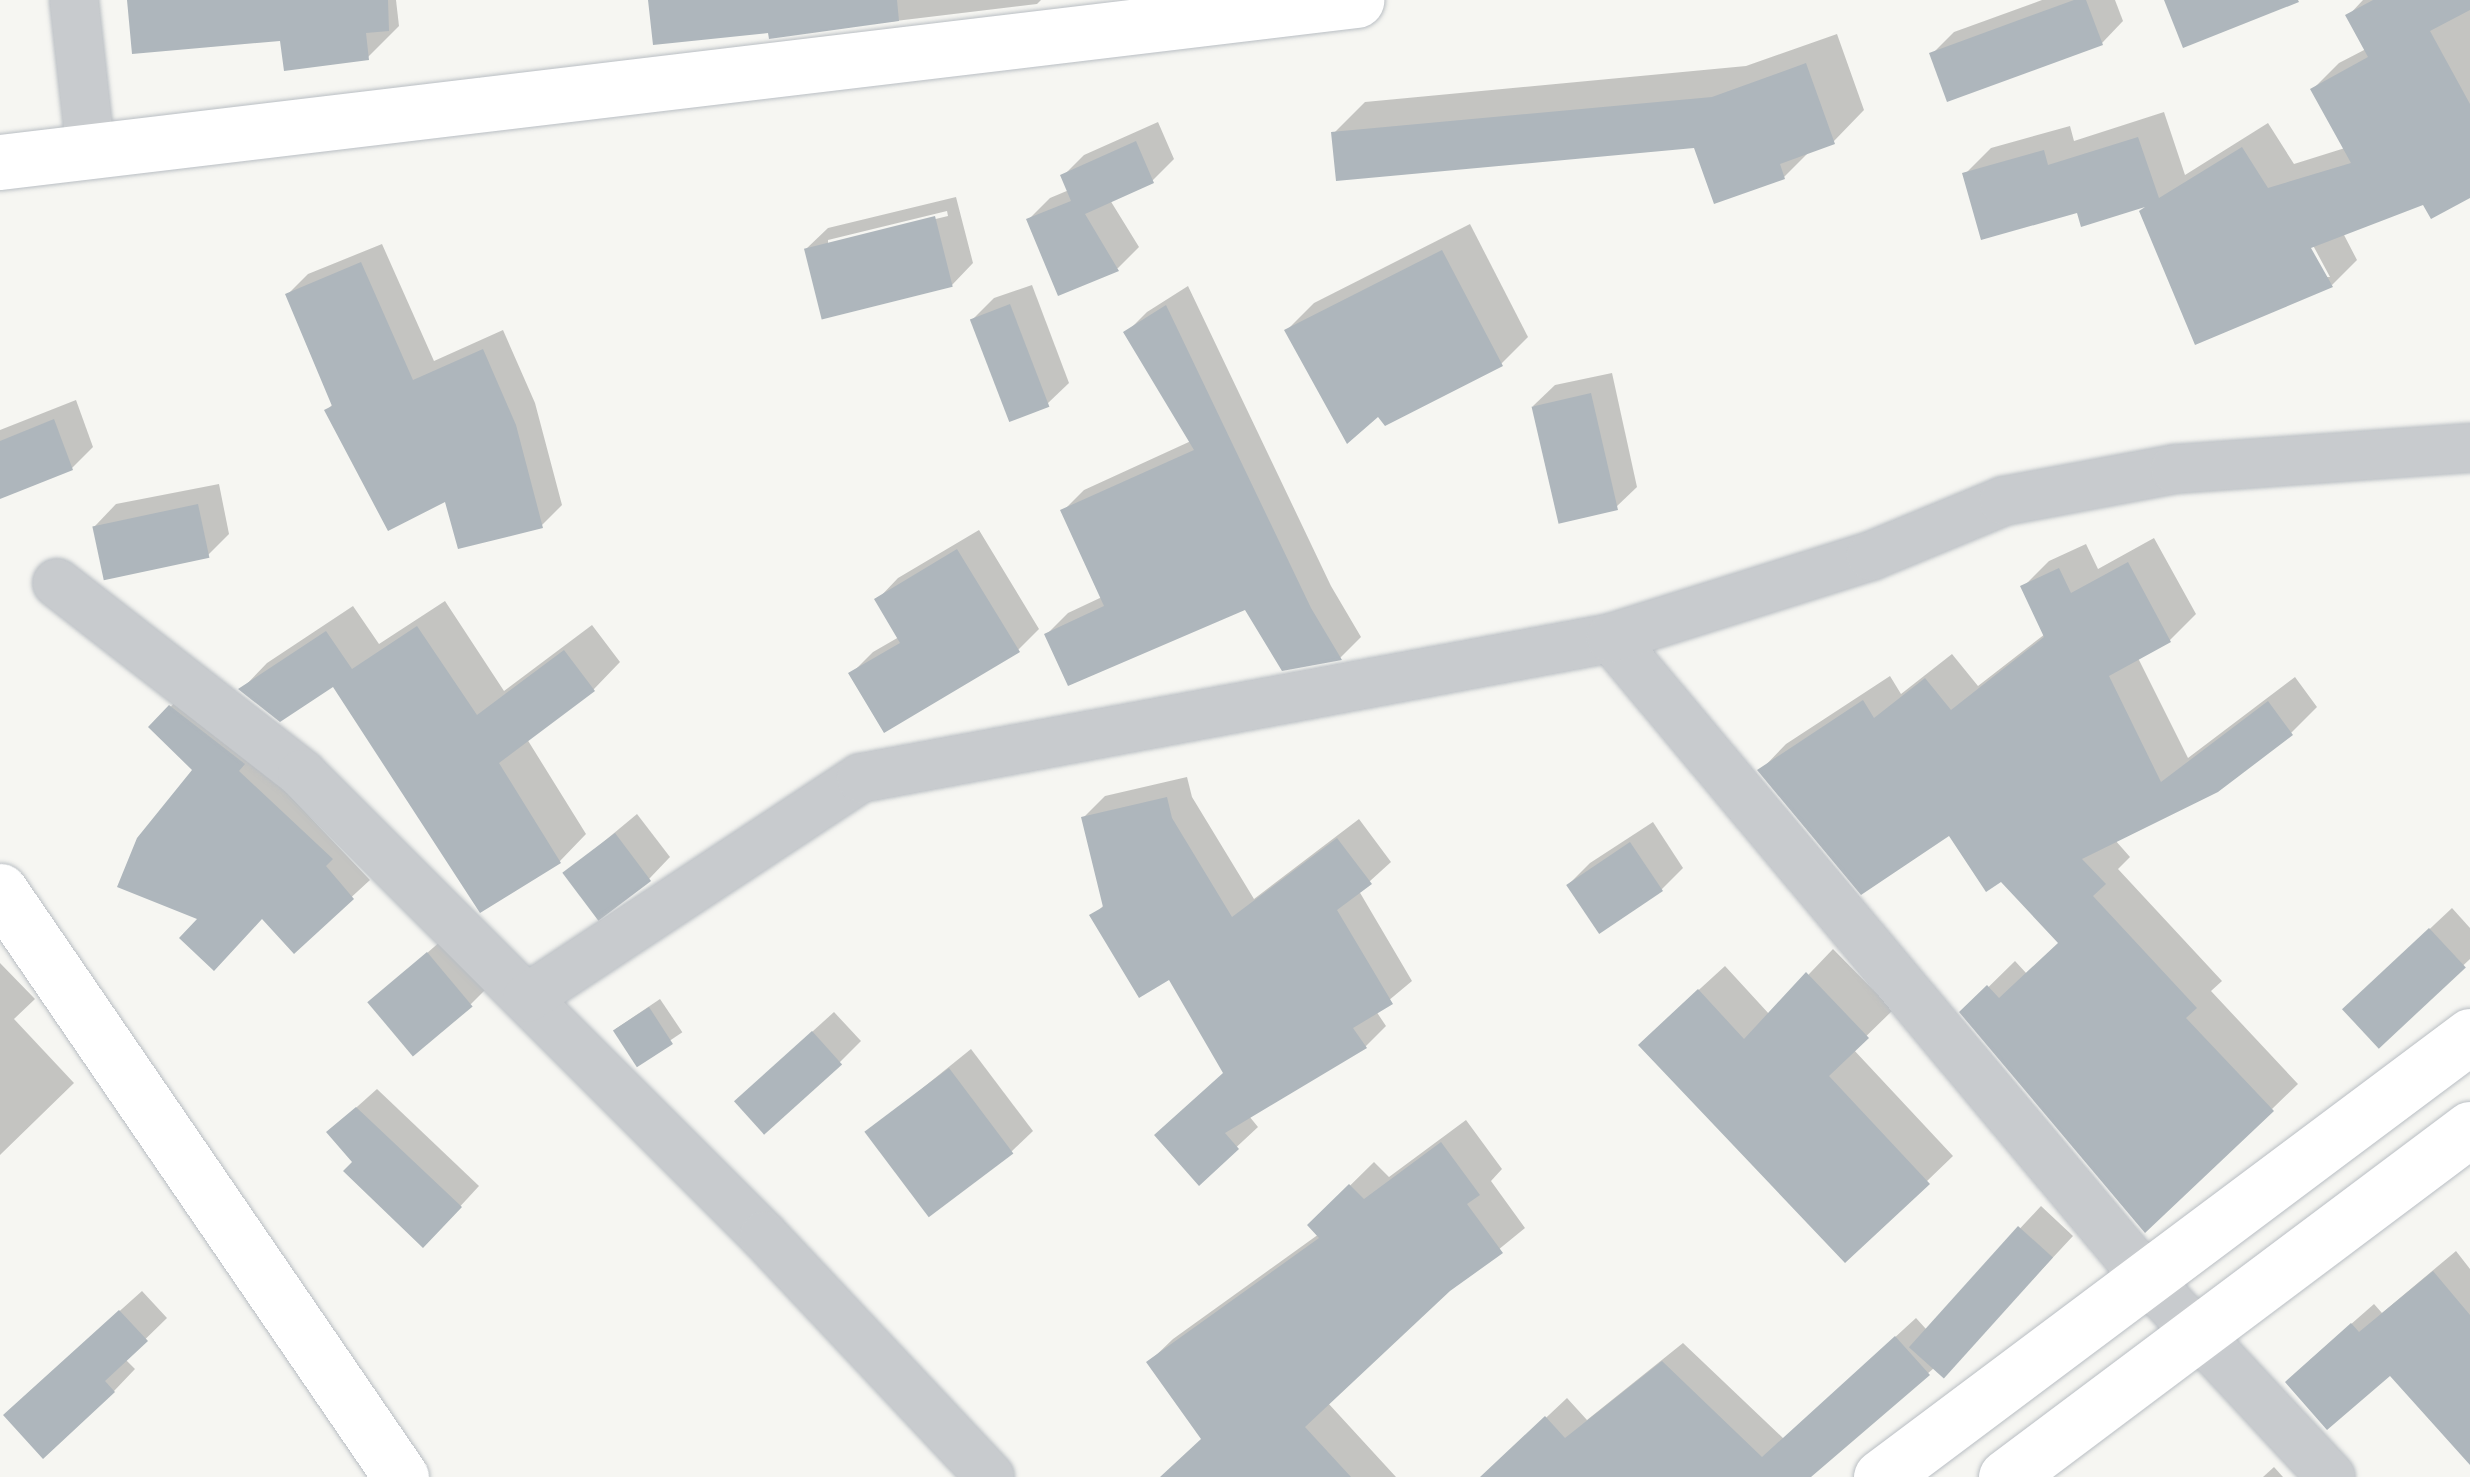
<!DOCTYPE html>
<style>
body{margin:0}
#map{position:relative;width:2470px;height:1477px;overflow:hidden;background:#f6f6f2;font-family:Quicksand,sans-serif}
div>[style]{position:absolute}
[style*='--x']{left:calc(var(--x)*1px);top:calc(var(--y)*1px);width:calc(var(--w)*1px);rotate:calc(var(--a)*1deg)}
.shadow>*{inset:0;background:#0003;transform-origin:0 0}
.building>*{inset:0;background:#aeb6bc;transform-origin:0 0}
.roads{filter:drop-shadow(0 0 2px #b9bec3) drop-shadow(0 0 2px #b9bec3)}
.street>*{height:48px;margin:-24px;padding:0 24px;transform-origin:24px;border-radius:24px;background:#c8cbce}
.secondary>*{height:55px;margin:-27.5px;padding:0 27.5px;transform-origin:27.5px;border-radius:27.5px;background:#fff}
span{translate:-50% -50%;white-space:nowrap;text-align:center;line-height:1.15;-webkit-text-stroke:10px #fff;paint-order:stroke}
</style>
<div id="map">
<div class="shadow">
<i style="clip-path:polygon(129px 0,396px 0,399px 26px,368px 57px)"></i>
<i style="clip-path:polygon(764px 0,1041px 0,1037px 4px,771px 36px)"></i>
<i style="clip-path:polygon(2042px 0,2115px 0,2123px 21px,2102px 43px,1932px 54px,1954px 32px)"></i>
<i style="clip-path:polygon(evenodd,2363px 0,2470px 0,2470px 195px,2424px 202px,2343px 233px,2357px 260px,2332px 285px,2151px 203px,2078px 210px,1965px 174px,1991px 148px,2070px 126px,2074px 141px,2164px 112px,2185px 175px,2268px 123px,2294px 164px,2345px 148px,2313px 89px,2339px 63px,2366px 49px,2348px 16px,2363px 0,2308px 236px,2330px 277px,2324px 277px,2303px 238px,2308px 236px)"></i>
<i style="clip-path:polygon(1837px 34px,1864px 110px,1833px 142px,1811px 150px,1784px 177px,1696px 145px,1334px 133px,1365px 102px,1746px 66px)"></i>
<i style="clip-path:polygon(1158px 122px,1174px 159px,1153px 180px,1110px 200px,1139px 247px,1118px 268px,1060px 293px,1029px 219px,1050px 198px,1069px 190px,1063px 176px,1084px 155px)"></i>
<i style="clip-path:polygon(evenodd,956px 197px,973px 263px,952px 285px,806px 249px,828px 228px,956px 197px,947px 211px,948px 216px,828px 245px,828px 240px,947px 211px)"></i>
<i style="clip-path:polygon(1470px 224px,1528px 337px,1501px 364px,1379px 413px,1287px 330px,1314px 303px)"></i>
<i style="clip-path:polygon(382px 244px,434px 361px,503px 330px,535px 403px,562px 505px,541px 526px,447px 498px,327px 410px,333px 404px,288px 294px,308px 274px)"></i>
<i style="clip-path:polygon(1032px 285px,1069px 383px,1047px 404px,973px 319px,994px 298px)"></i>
<i style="clip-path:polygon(1188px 286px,1331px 586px,1361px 637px,1340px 658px,1246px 607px,1047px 634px,1068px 613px,1102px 597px,1063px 511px,1084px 490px,1191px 441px,1126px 333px,1147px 312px)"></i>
<i style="clip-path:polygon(1612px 373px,1637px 487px,1615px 508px,1533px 406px,1555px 385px)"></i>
<i style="clip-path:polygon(76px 400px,93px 447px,72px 468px,0 496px,0 430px)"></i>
<i style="clip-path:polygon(219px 484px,229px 534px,208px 555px,95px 526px,116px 504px)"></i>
<i style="clip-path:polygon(979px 530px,1039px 629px,1018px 650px,852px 673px,873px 652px,899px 637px,877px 600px,898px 578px)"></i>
<i style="clip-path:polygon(2154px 538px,2196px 614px,2170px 640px,2138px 658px,2188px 758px,2295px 677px,2317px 707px,2291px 733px,2115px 840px,2130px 857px,2118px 869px,2222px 981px,2211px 991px,2298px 1084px,2272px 1109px,1963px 1012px,2015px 961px,2027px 974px,2060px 943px,2002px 879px,1950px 833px,1761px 770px,1786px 744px,1890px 676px,1901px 694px,1952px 654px,1978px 686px,2045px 634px,2023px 587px,2049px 561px,2086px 544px,2098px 569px)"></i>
<i style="clip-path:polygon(445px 601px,504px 691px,592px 625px,620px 662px,594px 689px,527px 739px,586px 834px,560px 861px,481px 910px,334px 684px,242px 689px,267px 663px,353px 606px,379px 644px)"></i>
<i style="clip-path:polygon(188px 689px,370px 880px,294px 950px,262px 916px,201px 918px,196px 769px,151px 727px)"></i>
<i style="clip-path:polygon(1187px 777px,1192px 797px,1254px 899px,1359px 819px,1391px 862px,1359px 891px,1412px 981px,1376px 1011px,1386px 1026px,1365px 1047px,1249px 1116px,1258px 1127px,1199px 1182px,1225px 1072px,1170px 976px,1093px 916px,1105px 904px,1084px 817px,1105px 796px)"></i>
<i style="clip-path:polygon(637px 814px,670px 857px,649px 879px,566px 873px)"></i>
<i style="clip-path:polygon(1653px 822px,1683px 868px,1662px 889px,1599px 931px,1568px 885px,1590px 863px)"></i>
<i style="clip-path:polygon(2452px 908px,2470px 928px,2470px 959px,2379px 1045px,2367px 988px)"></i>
<i style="clip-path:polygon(450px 933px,492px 983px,471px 1004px,371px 1002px)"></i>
<i style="clip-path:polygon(1833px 949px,1893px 1010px,1853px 1049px,1953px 1156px,1845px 1260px,1667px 1019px,1725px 966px,1770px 1015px)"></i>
<i style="clip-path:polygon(0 963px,35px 999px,14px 1019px,74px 1083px,0 1155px)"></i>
<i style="left:660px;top:999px;width:40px;height:54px;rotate:56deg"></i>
<i style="clip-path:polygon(834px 1012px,861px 1041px,840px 1062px,759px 1080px)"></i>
<i style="clip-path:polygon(971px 1049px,1033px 1131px,1011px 1152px,867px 1133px)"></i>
<i style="clip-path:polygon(377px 1089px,479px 1186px,443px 1225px,355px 1162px,329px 1132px)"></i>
<i style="clip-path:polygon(1466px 1120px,1502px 1169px,1491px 1181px,1525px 1228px,1449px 1290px,1328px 1403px,1396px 1477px,1162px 1477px,1204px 1438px,1149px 1362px,1173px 1339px,1319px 1234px,1310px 1225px,1374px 1162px,1389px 1177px)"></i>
<i style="clip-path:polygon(2041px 1206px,2073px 1236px,1963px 1354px,1934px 1368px,1809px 1477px,1483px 1477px,1567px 1398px,1587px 1420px,1683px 1343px,1784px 1439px,1916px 1318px,1926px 1329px)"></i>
<i style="clip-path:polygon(2456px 1251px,2470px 1269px,2470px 1461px,2390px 1372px,2309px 1361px,2374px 1304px,2382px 1313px)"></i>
<i style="clip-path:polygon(142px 1291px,167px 1318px,125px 1359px,135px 1369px,114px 1391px,27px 1394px)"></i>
<i style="clip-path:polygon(2274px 1467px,2283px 1477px,2263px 1477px)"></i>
</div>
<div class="building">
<i style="clip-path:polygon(127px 0,388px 0,389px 31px,366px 33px,369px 60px,284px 71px,280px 41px,132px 54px)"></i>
<i style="clip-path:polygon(648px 0,897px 0,899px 21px,769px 39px,768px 33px,653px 45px)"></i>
<i style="clip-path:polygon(2074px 0,2086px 0,2103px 45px,1947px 102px,1929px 53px)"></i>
<i style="clip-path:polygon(2164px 0,2298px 0,2299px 2px,2183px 48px)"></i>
<i style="clip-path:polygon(2373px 0,2470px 0,2470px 10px,2430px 31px,2470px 104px,2470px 198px,2431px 219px,2423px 205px,2311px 248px,2333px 287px,2195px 345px,2139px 211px,2145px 207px,2081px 227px,2077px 213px,1981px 240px,1962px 173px,2044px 150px,2048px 165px,2138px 137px,2159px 198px,2242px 147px,2268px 188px,2351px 163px,2310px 89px,2368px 57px,2345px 15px)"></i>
<i style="clip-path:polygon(1806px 63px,1835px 144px,1780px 164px,1785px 179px,1714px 204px,1694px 148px,1336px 181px,1331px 132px,1712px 97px)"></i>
<i style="clip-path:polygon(1136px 141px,1154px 183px,1085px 214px,1119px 271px,1058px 296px,1026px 219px,1071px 201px,1060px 175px)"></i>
<i style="left:935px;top:216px;width:73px;height:135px;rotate:76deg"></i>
<i style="clip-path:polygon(1442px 250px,1503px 366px,1385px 426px,1378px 417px,1347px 444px,1284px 330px)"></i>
<i style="clip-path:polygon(361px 262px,413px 380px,483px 349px,516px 425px,543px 528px,458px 549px,445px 502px,388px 531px,324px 410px,332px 406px,285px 294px)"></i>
<i style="left:1010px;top:304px;width:110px;height:43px;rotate:69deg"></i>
<i style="clip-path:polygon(1166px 305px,1311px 608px,1342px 660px,1282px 671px,1245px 610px,1068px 686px,1044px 634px,1104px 606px,1060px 510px,1194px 450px,1123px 332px)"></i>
<i style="left:1591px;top:393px;width:120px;height:61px;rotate:77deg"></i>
<i style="clip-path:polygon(54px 419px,73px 470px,0 499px,0 441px)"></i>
<i style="left:198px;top:504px;width:55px;height:108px;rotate:78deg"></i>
<i style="clip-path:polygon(957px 549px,1020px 652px,884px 733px,848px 673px,900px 643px,874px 599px)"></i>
<i style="clip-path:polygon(2128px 562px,2171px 642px,2109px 676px,2161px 782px,2268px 701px,2293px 735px,2218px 792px,2082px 859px,2106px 884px,2093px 896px,2197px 1008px,2186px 1018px,2274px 1111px,2145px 1233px,1959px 1012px,1987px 985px,1999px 998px,2058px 943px,2001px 882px,1986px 892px,1949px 836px,1861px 895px,1757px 770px,1863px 700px,1874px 718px,1925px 678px,1951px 710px,2044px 637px,2020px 586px,2059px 568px,2071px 593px)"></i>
<i style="clip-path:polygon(417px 626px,477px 715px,564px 650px,595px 691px,499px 763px,561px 863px,480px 913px,333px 687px,280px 722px,238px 689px,326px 631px,352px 669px)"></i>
<i style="clip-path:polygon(169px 705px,245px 764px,239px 771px,333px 859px,326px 866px,354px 899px,294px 954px,262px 919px,214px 971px,179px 938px,197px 919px,117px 887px,137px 838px,192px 770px,148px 727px)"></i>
<i style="clip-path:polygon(1167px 797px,1172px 818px,1232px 917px,1337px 838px,1372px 884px,1337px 910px,1393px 1004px,1353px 1028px,1367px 1048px,1225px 1133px,1239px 1149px,1199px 1186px,1154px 1135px,1223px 1073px,1169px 980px,1139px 998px,1089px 915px,1103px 907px,1081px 817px)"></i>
<i style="left:615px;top:833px;width:60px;height:66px;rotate:53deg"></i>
<i style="left:1630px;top:842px;width:59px;height:77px;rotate:56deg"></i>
<i style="left:2429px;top:928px;width:54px;height:119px;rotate:47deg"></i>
<i style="left:427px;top:952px;width:71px;height:78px;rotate:50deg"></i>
<i style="clip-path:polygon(1806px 972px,1869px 1038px,1829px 1076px,1930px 1184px,1845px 1263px,1638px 1045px,1698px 989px,1744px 1039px)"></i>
<i style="left:649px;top:1007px;width:44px;height:43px;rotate:57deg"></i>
<i style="left:812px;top:1031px;width:45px;height:105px;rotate:48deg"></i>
<i style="left:949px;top:1068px;width:107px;height:106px;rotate:53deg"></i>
<i style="clip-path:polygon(356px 1107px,462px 1207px,423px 1248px,343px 1171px,352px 1162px,326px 1132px)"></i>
<i style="clip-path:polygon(1441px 1142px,1480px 1195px,1467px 1204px,1503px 1253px,1450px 1291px,1305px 1427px,1351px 1477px,1160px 1477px,1201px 1439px,1146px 1362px,1319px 1238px,1307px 1225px,1349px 1184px,1364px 1199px)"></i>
<i style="left:2018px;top:1226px;width:47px;height:163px;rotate:42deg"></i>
<i style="clip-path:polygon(2433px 1271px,2470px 1315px,2470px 1465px,2390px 1376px,2327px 1430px,2285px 1382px,2351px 1323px,2359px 1332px)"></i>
<i style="clip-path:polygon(119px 1310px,148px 1341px,105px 1381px,115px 1392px,43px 1459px,3px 1415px)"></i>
<i style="clip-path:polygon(1895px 1336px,1930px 1375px,1811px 1477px,1480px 1477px,1545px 1416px,1565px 1438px,1662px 1361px,1762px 1457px)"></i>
</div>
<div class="roads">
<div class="street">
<i style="--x:74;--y:0;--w:154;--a:83.7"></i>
<i style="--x:57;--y:583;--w:311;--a:37.9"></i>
<i style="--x:302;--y:774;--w:653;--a:45"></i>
<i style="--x:764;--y:1236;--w:330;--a:46.8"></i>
<i style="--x:1611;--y:638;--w:836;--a:50.1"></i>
<i style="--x:2147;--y:1279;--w:270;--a:47.1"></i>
<i style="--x:527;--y:998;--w:400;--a:-33.4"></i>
<i style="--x:861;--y:778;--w:763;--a:-10.57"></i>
<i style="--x:1611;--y:638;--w:273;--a:-17.5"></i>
<i style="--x:1871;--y:556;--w:144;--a:-22.5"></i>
<i style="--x:2004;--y:501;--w:174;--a:-10.6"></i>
<i style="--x:2175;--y:469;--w:296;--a:-4.1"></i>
</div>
<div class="secondary">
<i style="--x:0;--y:162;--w:1366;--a:-6.81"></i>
<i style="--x:0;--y:891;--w:710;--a:55.62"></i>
<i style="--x:1881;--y:1477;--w:736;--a:-36.82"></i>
<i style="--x:2006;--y:1477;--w:580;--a:-36.87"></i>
</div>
</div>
</div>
